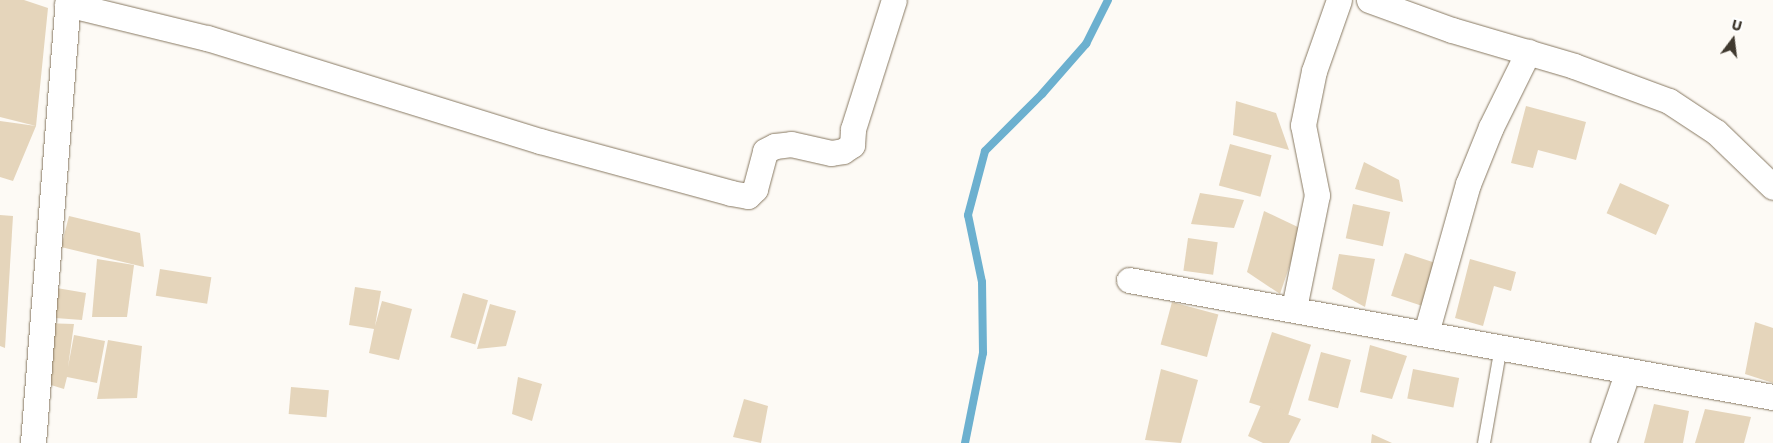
<!DOCTYPE html>
<style>
body{margin:0}
#map{position:relative;width:1773px;height:443px;overflow:hidden;background:#fdfaf5;font-family:Poppins,sans-serif}
div>[style]{position:absolute}
[style*='--x']{left:calc(var(--x)*1px);top:calc(var(--y)*1px);width:calc(var(--w)*1px);rotate:calc(var(--a)*1deg)}
.stream>*{height:8px;margin:-4px;padding:0 4px;transform-origin:4px;border-radius:4px;background:#6cb0cf}
.building>*{inset:0;background:#e5d5bb;transform-origin:0 0}
.roads{filter:drop-shadow(0 0 1px #887962) drop-shadow(0 0 1px #887962)}
.lane>*{height:12px;margin:-6px;padding:0 6px;transform-origin:6px;border-radius:6px;background:#fff}
.street>*{height:25px;margin:-12.5px;padding:0 12.5px;transform-origin:12.5px;border-radius:12.5px;background:#fff}
span{translate:-50% -50%;white-space:nowrap;text-align:center;line-height:1.15;-webkit-text-stroke:5px #fff;paint-order:stroke}
.north{position:absolute;left:1708px;top:15px;width:50px;height:50px;-webkit-text-stroke:4px #fff;paint-order:stroke;rotate:15deg;font-size:14px;font-weight:700;line-height:20px;text-align:center;color:#40392f}
.north::after{content:'';display:block;margin:auto;width:18px;height:22px;background:#40392f;clip-path:polygon(50% 0,100% 100%,50% 72%,0 100%)}
</style>
<div id="map">
<div class="stream">
<i style="--x:965;--y:443;--w:92;--a:-78.7"></i>
<i style="--x:983;--y:353;--w:71;--a:-90.8"></i>
<i style="--x:982;--y:282;--w:68;--a:-101.8"></i>
<i style="--x:968;--y:215;--w:66;--a:-75.1"></i>
<i style="--x:985;--y:151;--w:81;--a:-45"></i>
<i style="--x:1042;--y:94;--w:67;--a:-48.7"></i>
<i style="--x:1086;--y:44;--w:49;--a:-63.4"></i>
</div>
<div class="building">
<i style="clip-path:polygon(0 0,24px 0,48px 8px,36px 126px,13px 181px,0 177px,0 121px,36px 126px,0 117px)"></i>
<i style="clip-path:polygon(1236px 101px,1276px 113px,1289px 150px,1233px 135px)"></i>
<i style="clip-path:polygon(1526px 106px,1586px 122px,1576px 160px,1538px 150px,1533px 168px,1511px 163px)"></i>
<i style="left:1230px;top:144px;width:43px;height:43px;rotate:15deg"></i>
<i style="clip-path:polygon(1364px 162px,1399px 180px,1403px 202px,1355px 189px)"></i>
<i style="left:1620px;top:183px;width:54px;height:33px;rotate:24deg"></i>
<i style="clip-path:polygon(1200px 193px,1244px 200px,1234px 228px,1191px 224px)"></i>
<i style="left:1353px;top:204px;width:38px;height:35px;rotate:12deg"></i>
<i style="clip-path:polygon(1264px 211px,1302px 229px,1280px 294px,1247px 272px)"></i>
<i style="clip-path:polygon(0 215px,13px 216px,5px 348px,0 346px)"></i>
<i style="clip-path:polygon(69px 216px,140px 233px,144px 267px,61px 247px)"></i>
<i style="left:1188px;top:238px;width:30px;height:33px;rotate:8deg"></i>
<i style="left:1405px;top:253px;width:33px;height:45px;rotate:18deg"></i>
<i style="clip-path:polygon(1339px 254px,1375px 259px,1365px 307px,1332px 289px)"></i>
<i style="clip-path:polygon(97px 259px,134px 265px,127px 317px,92px 317px)"></i>
<i style="clip-path:polygon(1470px 259px,1516px 272px,1511px 291px,1494px 286px,1483px 326px,1455px 318px)"></i>
<i style="left:160px;top:269px;width:52px;height:27px;rotate:9deg"></i>
<i style="clip-path:polygon(45px 286px,86px 293px,82px 320px,42px 317px)"></i>
<i style="clip-path:polygon(355px 287px,381px 291px,375px 326px,382px 301px,412px 309px,399px 360px,369px 353px,374px 329px,349px 325px)"></i>
<i style="left:463px;top:293px;width:26px;height:46px;rotate:16deg"></i>
<i style="left:1172px;top:302px;width:48px;height:44px;rotate:15deg"></i>
<i style="clip-path:polygon(490px 304px,516px 311px,506px 346px,477px 349px)"></i>
<i style="clip-path:polygon(1755px 322px,1773px 328px,1773px 383px,1745px 374px)"></i>
<i style="clip-path:polygon(42px 323px,74px 324px,68px 367px,74px 335px,105px 341px,97px 383px,67px 377px,64px 389px,38px 381px)"></i>
<i style="left:1272px;top:332px;width:41px;height:74px;rotate:18deg"></i>
<i style="clip-path:polygon(108px 340px,142px 346px,137px 398px,97px 399px)"></i>
<i style="clip-path:polygon(1370px 345px,1407px 356px,1392px 399px,1360px 392px)"></i>
<i style="left:1321px;top:352px;width:31px;height:50px;rotate:15deg"></i>
<i style="clip-path:polygon(1161px 369px,1198px 380px,1181px 443px,1145px 440px)"></i>
<i style="left:1413px;top:369px;width:47px;height:30px;rotate:11deg"></i>
<i style="clip-path:polygon(518px 377px,542px 384px,532px 421px,512px 414px)"></i>
<i style="left:291px;top:387px;width:38px;height:27px;rotate:5deg"></i>
<i style="clip-path:polygon(744px 399px,768px 406px,761px 443px,733px 437px)"></i>
<i style="clip-path:polygon(1654px 404px,1689px 411px,1683px 443px,1644px 443px)"></i>
<i style="clip-path:polygon(1261px 405px,1301px 419px,1289px 443px,1263px 443px,1248px 436px)"></i>
<i style="clip-path:polygon(1705px 409px,1751px 417px,1744px 443px,1695px 443px)"></i>
<i style="clip-path:polygon(1372px 434px,1392px 443px,1371px 443px)"></i>
</div>
<div class="roads">
<div class="lane">
<i style="--x:1484;--y:443;--w:97;--a:-80"></i>
</div>
<div class="street">
<i style="--x:1369;--y:0;--w:88;--a:19.9"></i>
<i style="--x:1452;--y:30;--w:127;--a:16.4"></i>
<i style="--x:1574;--y:66;--w:101;--a:20.2"></i>
<i style="--x:1669;--y:101;--w:56;--a:33.4"></i>
<i style="--x:1716;--y:132;--w:79;--a:44"></i>
<i style="--x:67;--y:4;--w:144;--a:13.7"></i>
<i style="--x:207;--y:38;--w:349;--a:17.2"></i>
<i style="--x:540;--y:141;--w:198;--a:15.2"></i>
<i style="--x:731;--y:193;--w:17;--a:10"></i>
<i style="--x:748;--y:196;--w:10;--a:-45"></i>
<i style="--x:755;--y:189;--w:39;--a:-75"></i>
<i style="--x:765;--y:151;--w:11;--a:-27"></i>
<i style="--x:775;--y:146;--w:16;--a:-7"></i>
<i style="--x:791;--y:144;--w:41;--a:12.7"></i>
<i style="--x:831;--y:153;--w:12;--a:-9"></i>
<i style="--x:843;--y:151;--w:11;--a:-34"></i>
<i style="--x:852;--y:145;--w:16;--a:-86"></i>
<i style="--x:853;--y:129;--w:135;--a:-72.4"></i>
<i style="--x:1129;--y:280;--w:655;--a:10.3"></i>
<i style="--x:1294;--y:308;--w:115;--a:-78.5"></i>
<i style="--x:1317;--y:195;--w:71;--a:-101.3"></i>
<i style="--x:1303;--y:125;--w:55;--a:-78.5"></i>
<i style="--x:1314;--y:71;--w:75;--a:-70.6"></i>
<i style="--x:1426;--y:333;--w:155;--a:-74.3"></i>
<i style="--x:1468;--y:184;--w:61;--a:-68"></i>
<i style="--x:1491;--y:127;--w:84;--a:-63.7"></i>
<i style="--x:33;--y:443;--w:444;--a:-85.5"></i>
<i style="--x:1603;--y:443;--w:76;--a:-70.9"></i>
</div>
</div>
<div class="north">U</div>
</div>
